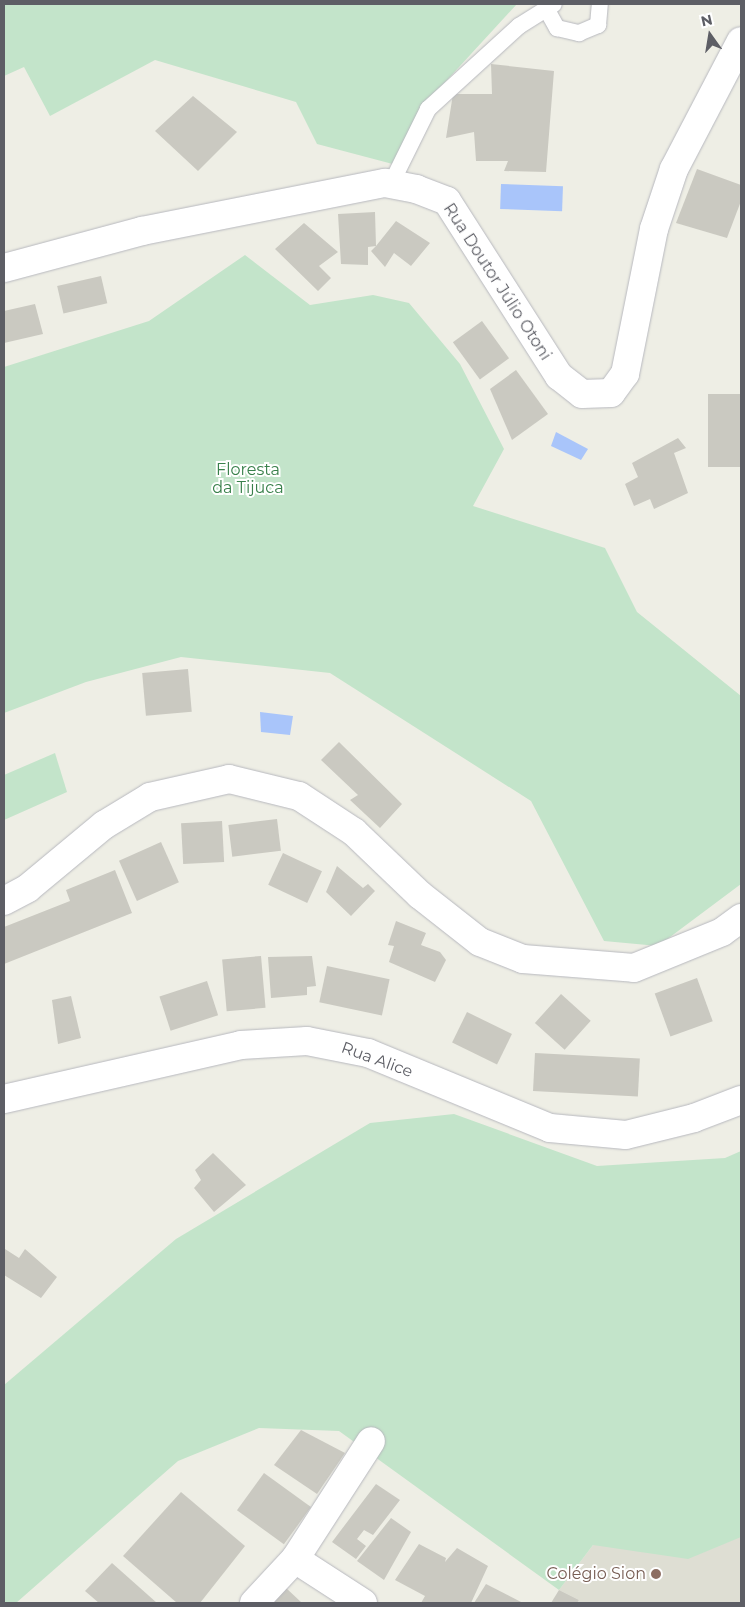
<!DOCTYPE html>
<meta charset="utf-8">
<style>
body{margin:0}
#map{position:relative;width:745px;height:1607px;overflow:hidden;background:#eeeee5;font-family:Montserrat,sans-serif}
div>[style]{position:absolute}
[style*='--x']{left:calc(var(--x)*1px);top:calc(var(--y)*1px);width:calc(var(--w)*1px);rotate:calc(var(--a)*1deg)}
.education>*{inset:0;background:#deded3}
.green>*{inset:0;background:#c3e4ca}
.water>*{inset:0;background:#a9c5fa;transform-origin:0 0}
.building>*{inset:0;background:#cac9c1;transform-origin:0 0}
.roads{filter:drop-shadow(0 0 1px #b7b8be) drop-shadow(0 0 1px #b7b8be)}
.lane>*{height:16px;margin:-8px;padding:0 8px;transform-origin:8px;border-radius:8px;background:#fff}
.street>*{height:28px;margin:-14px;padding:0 14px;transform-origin:14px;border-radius:14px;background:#fff}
.secondary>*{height:28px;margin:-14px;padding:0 14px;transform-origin:14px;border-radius:14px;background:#fff}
.dots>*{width:14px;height:14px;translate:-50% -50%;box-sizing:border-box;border:2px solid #fff;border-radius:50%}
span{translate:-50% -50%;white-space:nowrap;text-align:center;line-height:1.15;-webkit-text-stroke:4px #fff;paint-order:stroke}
.street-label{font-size:16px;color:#5d5e65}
.park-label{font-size:16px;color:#39804b}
.education-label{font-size:16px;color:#785e54}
.right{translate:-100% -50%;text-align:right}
.frame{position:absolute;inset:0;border:5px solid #5d5e65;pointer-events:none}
.north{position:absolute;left:685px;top:10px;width:50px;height:50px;-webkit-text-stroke:4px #fff;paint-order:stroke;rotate:347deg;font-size:14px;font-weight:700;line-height:20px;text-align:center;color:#5d5e65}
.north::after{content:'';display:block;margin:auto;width:18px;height:22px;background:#5d5e65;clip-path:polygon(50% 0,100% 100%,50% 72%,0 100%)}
</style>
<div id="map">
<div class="education">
<i style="clip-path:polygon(741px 1536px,741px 1603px,577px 1603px,579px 1600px,559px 1590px,593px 1545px)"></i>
</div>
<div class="green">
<i style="clip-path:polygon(4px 4px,517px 4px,426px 103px,404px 167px,317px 144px,296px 102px,155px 60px,50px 116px,24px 67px,4px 76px)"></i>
<i style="clip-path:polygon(245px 255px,310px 305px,373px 295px,409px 303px,460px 364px,504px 449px,473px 506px,605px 548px,637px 612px,741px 696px,741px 884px,658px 946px,604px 941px,531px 801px,330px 673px,181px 657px,86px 682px,4px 713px,4px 367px,149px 321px)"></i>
<i style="clip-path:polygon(55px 753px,67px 792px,4px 820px,4px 775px)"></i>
<i style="clip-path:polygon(454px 1114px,597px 1166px,725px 1158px,741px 1151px,741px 1537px,688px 1559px,593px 1545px,559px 1590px,339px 1431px,259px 1428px,178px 1461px,16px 1603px,4px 1603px,4px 1385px,176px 1239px,370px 1123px)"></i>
</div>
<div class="water">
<i style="left:501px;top:184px;width:62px;height:25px;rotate:2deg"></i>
<i style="clip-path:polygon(556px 432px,588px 449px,581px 460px,551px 446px)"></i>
<i style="clip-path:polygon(260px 712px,293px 716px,290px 735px,261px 732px)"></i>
</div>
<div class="building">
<i style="clip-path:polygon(491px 64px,554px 71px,546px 172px,504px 171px,508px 161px,476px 161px,474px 132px,446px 138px,453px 94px,492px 94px)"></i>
<i style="clip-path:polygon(193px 96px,237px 132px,198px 171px,155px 131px)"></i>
<i style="clip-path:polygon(697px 169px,741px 185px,741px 201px,727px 238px,676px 223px)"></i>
<i style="clip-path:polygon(375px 212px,376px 246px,396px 221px,430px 243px,411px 266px,394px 253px,385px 267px,371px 251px,376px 246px,368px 247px,368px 265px,341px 264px,338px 214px)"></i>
<i style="clip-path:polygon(304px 223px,338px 252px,319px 266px,331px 278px,318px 291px,275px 249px)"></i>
<i style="left:101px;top:276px;width:28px;height:45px;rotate:77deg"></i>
<i style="clip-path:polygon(35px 304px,43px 334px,4px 343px,4px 311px)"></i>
<i style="left:482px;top:321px;width:46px;height:36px;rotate:54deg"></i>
<i style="clip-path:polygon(516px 370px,548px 414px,512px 440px,490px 389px)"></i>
<i style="left:741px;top:394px;width:73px;height:33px;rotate:90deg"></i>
<i style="clip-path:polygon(678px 438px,686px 448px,674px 453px,688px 493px,654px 509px,650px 499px,634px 506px,625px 484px,638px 477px,632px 463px)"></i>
<i style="left:188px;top:669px;width:43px;height:46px;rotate:85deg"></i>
<i style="clip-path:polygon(339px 742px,402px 804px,380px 828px,350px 800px,358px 795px,321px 760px)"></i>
<i style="left:277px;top:819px;width:32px;height:49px;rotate:83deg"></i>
<i style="left:222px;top:821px;width:41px;height:41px;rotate:87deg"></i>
<i style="left:161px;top:842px;width:44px;height:46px;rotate:66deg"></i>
<i style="left:283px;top:853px;width:43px;height:35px;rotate:25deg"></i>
<i style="clip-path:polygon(337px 866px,363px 888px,368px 884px,375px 891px,351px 916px,326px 892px)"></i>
<i style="clip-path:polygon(115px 870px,132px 913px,4px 964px,4px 927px,70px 901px,66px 890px)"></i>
<i style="clip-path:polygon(396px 921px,426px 933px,421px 945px,440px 952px,446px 960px,435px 982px,389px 962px,394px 946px,388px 945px)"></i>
<i style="left:261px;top:956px;width:52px;height:39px;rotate:85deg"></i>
<i style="clip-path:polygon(312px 956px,316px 986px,307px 987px,307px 995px,271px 998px,268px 957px)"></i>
<i style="left:327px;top:966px;width:64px;height:37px;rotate:12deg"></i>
<i style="left:697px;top:978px;width:46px;height:45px;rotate:70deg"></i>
<i style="left:207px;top:981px;width:36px;height:50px;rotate:72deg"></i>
<i style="left:561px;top:994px;width:40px;height:39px;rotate:42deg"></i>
<i style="clip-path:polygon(71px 996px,81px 1038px,58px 1044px,52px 1000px)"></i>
<i style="left:467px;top:1012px;width:50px;height:34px;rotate:26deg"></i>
<i style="left:535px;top:1053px;width:105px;height:38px;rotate:3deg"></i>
<i style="clip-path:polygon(213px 1153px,246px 1185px,214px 1212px,194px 1188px,201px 1180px,195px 1170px)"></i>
<i style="clip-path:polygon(5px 1249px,19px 1258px,25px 1249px,57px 1277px,41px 1298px,4px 1275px)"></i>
<i style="clip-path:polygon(301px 1430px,345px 1453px,317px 1494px,274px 1465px)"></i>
<i style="left:264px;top:1473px;width:58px;height:46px;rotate:36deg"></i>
<i style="clip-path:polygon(376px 1484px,400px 1500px,373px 1535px,364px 1530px,357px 1539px,366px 1546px,356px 1559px,332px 1542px)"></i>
<i style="clip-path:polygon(181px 1492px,245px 1546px,200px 1603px,177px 1603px,123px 1556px)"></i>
<i style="clip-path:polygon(391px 1518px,411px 1532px,384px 1580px,357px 1561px)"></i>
<i style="clip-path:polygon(419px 1544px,446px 1558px,445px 1562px,457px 1548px,488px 1566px,471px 1603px,421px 1603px,425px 1596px,395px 1580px)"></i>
<i style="clip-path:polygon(112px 1563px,157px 1603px,99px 1603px,85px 1591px)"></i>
<i style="clip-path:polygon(486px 1584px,523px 1603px,474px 1603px)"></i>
<i style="clip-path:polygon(285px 1587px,302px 1603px,270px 1603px)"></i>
<i style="clip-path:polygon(559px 1590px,579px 1600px,577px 1603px,551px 1603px)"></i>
</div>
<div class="roads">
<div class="lane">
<i style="--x:547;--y:10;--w:21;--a:61"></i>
<i style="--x:557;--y:28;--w:23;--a:13"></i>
<i style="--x:579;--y:33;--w:21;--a:-23"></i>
<i style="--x:598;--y:25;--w:21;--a:-85"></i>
<i style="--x:391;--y:184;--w:84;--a:-63.7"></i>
<i style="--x:428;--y:109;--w:123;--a:-42.4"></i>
<i style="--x:519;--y:26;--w:41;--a:-32.2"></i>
</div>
<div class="street">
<i style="--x:4;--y:268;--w:143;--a:-15"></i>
<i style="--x:142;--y:231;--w:248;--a:-11.2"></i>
<i style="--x:385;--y:183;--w:32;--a:11"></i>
<i style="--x:416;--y:189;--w:33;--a:21"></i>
<i style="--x:447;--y:201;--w:208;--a:57.4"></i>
<i style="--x:559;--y:376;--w:29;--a:38"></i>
<i style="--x:582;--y:394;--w:29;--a:-2"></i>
<i style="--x:611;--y:393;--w:24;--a:-54"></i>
<i style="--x:625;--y:374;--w:148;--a:-78.7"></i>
<i style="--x:654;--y:229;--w:63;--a:-71.6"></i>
<i style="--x:674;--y:169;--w:144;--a:-62.4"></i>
<i style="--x:4;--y:901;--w:27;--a:-28"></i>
<i style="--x:28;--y:888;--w:99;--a:-39.7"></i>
<i style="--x:104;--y:825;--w:54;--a:-31.3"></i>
<i style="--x:150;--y:797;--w:81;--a:-12.8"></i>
<i style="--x:229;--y:779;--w:72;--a:13.7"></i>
<i style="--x:299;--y:796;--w:66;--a:33.2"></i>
<i style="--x:354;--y:832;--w:91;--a:43.7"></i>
<i style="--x:420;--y:895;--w:76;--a:38.1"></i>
<i style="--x:480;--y:942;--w:46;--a:21.6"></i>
<i style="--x:523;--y:959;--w:111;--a:4.6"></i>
<i style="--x:634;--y:968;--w:95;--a:-22.2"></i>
<i style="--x:722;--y:932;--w:24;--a:-36"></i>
<i style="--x:295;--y:1559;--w:81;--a:32.9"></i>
<i style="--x:254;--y:1603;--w:60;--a:-47"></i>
<i style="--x:295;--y:1559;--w:140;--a:-57.2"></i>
</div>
<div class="secondary">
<i style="--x:4;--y:1099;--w:243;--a:-12.8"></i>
<i style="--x:241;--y:1045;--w:66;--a:-3.5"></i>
<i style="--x:307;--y:1041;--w:62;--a:11.1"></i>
<i style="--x:368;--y:1053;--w:197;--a:22.4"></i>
<i style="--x:550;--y:1128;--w:76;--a:5.3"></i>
<i style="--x:626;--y:1135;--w:70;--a:-14"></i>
<i style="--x:694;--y:1118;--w:50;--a:-21"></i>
</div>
</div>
<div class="dots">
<i style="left:656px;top:1574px;background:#8d6e63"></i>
</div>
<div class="street-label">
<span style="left:497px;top:282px;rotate:57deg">Rua Doutor Júlio Otoni</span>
<span style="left:377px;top:1060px;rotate:20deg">Rua Alice</span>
</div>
<div class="park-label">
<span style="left:248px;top:479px">Floresta<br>da Tijuca</span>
</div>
<div class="education-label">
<span class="right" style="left:646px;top:1574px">Colégio Sion</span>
</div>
<div class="frame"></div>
<div class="north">N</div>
</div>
